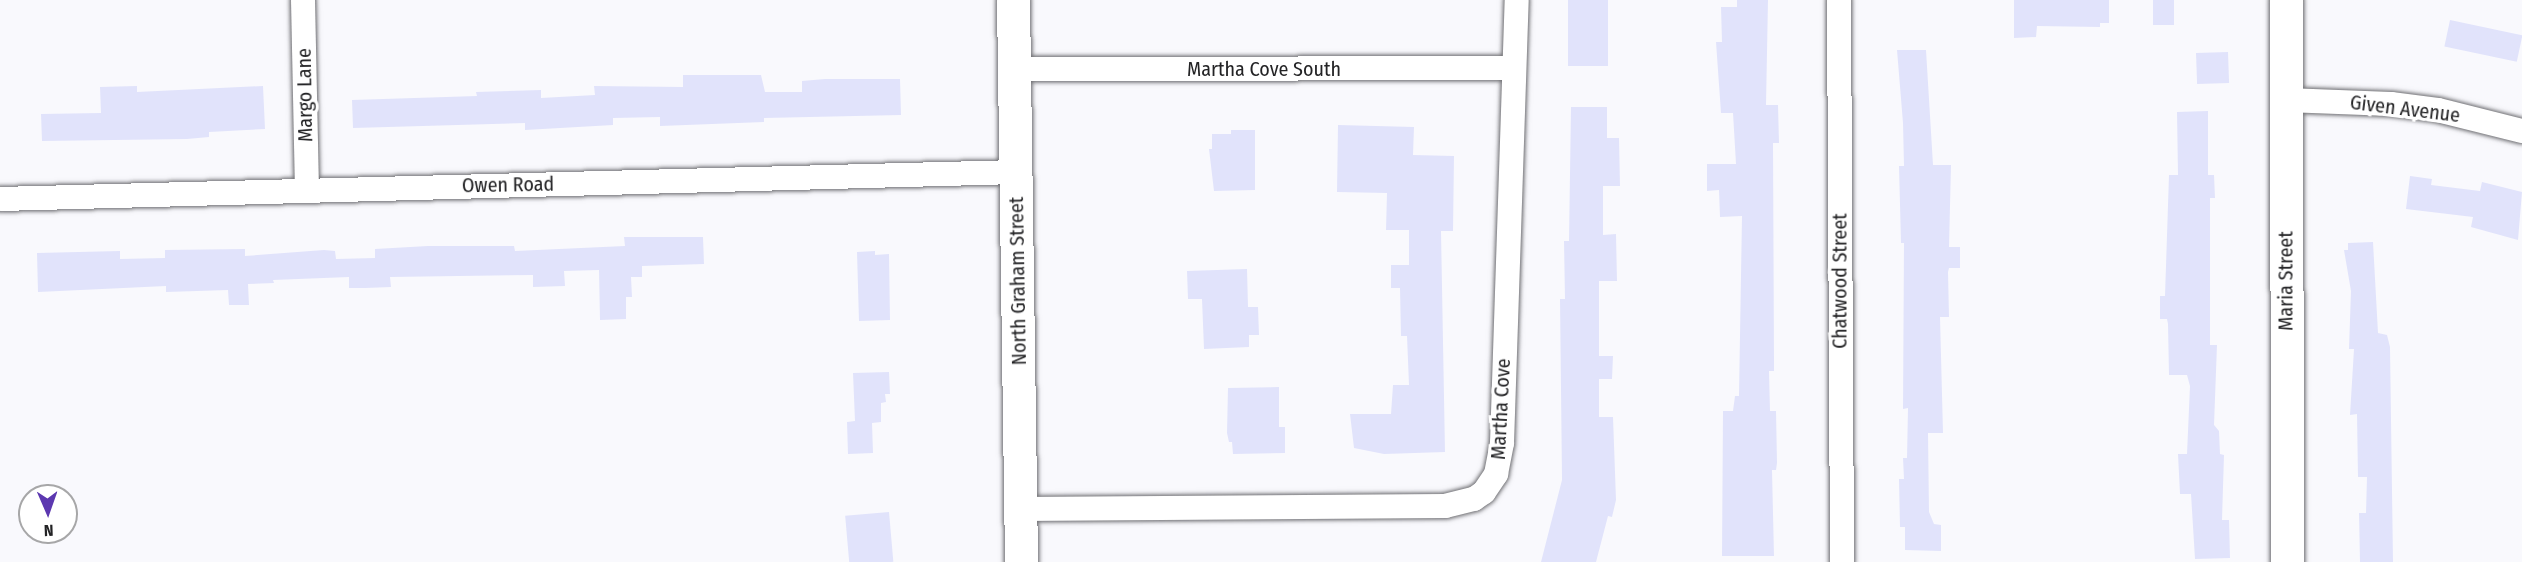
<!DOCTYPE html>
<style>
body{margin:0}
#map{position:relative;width:2522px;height:562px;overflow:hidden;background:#f9f9fd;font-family:"Fira Sans Condensed",sans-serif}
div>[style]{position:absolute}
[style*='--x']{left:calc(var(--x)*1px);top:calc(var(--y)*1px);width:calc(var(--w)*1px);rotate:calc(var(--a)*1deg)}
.building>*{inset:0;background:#e1e3fb;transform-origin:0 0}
.roads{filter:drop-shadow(0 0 2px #707074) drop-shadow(0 0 2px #707074)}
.street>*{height:24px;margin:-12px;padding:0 12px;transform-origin:12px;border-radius:12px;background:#fff}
.secondary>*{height:33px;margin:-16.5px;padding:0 16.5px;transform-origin:16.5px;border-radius:16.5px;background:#fff}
span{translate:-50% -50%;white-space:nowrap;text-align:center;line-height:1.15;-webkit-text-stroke:6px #fff;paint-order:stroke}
.street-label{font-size:20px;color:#232325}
.north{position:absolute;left:18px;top:484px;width:60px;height:60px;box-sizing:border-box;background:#fff;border:2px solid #a7a7a8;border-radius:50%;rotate:178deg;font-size:16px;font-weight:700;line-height:24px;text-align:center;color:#232325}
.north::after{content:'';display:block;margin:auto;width:21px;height:27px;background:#5c38b0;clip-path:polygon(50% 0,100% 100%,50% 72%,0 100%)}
</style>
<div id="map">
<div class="building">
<i style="left:1568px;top:0;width:40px;height:66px"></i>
<i style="clip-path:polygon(1737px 0,1768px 0,1766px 105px,1778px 105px,1779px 143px,1773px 143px,1774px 361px,1774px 371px,1769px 371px,1770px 411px,1776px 411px,1777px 463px,1776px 470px,1772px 470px,1774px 556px,1722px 556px,1723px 411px,1733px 411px,1735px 396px,1739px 396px,1742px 216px,1720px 217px,1719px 190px,1707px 191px,1707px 164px,1736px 164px,1733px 113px,1721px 113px,1716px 42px,1722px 42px,1721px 7px,1737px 7px)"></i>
<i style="clip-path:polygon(2014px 0,2109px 0,2109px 23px,2100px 23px,2100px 27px,2037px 26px,2036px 37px,2014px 38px)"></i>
<i style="left:2153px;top:0;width:21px;height:25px"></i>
<i style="left:2450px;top:20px;width:74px;height:27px;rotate:12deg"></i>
<i style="clip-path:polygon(1897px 50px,1926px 50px,1933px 165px,1951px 165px,1949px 247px,1960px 247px,1960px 268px,1949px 268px,1948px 272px,1949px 317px,1940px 317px,1943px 433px,1928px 433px,1929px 512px,1934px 524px,1941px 525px,1941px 551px,1905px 550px,1905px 527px,1900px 527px,1899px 479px,1904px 479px,1903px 458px,1907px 458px,1908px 408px,1903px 409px,1904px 243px,1901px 243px,1899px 166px,1904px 166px,1903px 123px)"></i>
<i style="left:2228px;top:52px;width:31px;height:32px;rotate:88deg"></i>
<i style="clip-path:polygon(683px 75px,761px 75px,765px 92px,802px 92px,802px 81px,825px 79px,900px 79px,901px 115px,764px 118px,764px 122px,660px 126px,660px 117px,613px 118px,613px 125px,525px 130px,525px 123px,353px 128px,352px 100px,477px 96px,476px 92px,541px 90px,541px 98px,595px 95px,594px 86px,683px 87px)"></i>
<i style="clip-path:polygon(137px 86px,137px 92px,263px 86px,265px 129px,209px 132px,209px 137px,187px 139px,42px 141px,41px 114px,101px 113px,100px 87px)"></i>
<i style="clip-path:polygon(1571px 107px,1607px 107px,1607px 138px,1619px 138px,1620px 186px,1603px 186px,1603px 235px,1616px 234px,1617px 281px,1599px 281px,1599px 356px,1613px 356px,1612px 379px,1599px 379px,1599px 417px,1613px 417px,1616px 500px,1612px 517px,1608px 516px,1596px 562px,1541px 562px,1562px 480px,1560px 299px,1565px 299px,1564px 241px,1569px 241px)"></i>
<i style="clip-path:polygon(2208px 111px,2208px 175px,2214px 175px,2215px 198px,2210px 198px,2210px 345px,2217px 345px,2214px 425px,2219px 431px,2220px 454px,2224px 455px,2222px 520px,2229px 520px,2230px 558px,2195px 559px,2191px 494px,2180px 494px,2178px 454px,2187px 454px,2190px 386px,2187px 375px,2169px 375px,2168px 324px,2167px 319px,2160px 319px,2160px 296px,2165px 296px,2169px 175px,2178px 175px,2177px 112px)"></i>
<i style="clip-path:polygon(1338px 125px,1414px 127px,1413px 155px,1454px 156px,1453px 231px,1441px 231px,1445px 452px,1384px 454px,1354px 448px,1350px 414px,1391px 414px,1393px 385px,1409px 385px,1407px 336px,1401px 336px,1400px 288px,1391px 288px,1391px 265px,1409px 265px,1409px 230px,1386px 230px,1387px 193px,1337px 192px)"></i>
<i style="clip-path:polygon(1231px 130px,1255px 130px,1255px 190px,1214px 191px,1209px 149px,1212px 149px,1212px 134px,1231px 134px)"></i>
<i style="clip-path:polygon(2410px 176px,2432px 179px,2431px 185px,2480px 191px,2482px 182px,2522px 192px,2518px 240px,2471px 227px,2473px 217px,2406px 209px)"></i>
<i style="clip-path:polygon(624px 237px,703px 237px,704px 264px,642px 266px,642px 277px,631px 277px,632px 297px,626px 297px,626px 319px,600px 320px,599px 270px,564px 271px,565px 286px,533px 287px,533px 275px,390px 277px,391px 287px,365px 288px,349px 288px,349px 277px,273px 280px,274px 283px,248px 284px,249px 305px,229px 305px,228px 290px,166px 292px,166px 286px,38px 292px,37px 253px,120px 251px,120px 259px,165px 258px,165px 250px,245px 249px,245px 256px,324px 250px,335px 251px,336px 259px,375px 258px,375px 249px,428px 246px,514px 246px,515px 251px,625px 246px)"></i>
<i style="clip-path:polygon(2373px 242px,2378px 333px,2387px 335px,2390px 347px,2393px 562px,2360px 562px,2359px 513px,2366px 513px,2367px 477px,2358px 477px,2357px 414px,2350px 415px,2354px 349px,2349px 349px,2351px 291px,2344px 250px,2348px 250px,2348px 243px)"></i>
<i style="clip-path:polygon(875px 251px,875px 255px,889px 254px,890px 320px,859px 321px,857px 252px)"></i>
<i style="clip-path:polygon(1247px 269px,1248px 307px,1258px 307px,1259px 335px,1249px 335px,1249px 347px,1204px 349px,1202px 299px,1188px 299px,1187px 271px)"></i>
<i style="clip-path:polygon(889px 372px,890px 394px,885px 394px,886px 402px,881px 403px,881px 422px,872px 423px,873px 453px,848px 454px,847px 422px,855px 421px,853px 373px)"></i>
<i style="clip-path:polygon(1279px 387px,1279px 427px,1285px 427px,1285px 453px,1233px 454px,1232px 442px,1229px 442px,1227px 433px,1228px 388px)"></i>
<i style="left:889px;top:512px;width:50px;height:44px;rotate:85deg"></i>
</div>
<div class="roads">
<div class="street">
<i style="--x:303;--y:0;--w:190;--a:88.8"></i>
<i style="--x:1839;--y:0;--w:562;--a:89.69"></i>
<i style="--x:1014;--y:69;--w:499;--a:-0.1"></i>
<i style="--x:2286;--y:100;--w:105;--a:2.2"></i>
<i style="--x:2391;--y:104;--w:47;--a:7.3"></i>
<i style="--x:2438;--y:110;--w:87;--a:14"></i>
<i style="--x:0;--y:199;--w:1016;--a:-1.52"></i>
<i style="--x:1021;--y:509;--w:424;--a:-0.4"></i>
<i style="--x:1445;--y:506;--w:30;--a:-14"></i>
<i style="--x:1474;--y:499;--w:12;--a:-35"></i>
<i style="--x:1484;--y:492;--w:22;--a:-56"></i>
<i style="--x:1496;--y:474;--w:32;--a:-79"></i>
<i style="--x:1502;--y:443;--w:443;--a:-88.1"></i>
</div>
<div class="secondary">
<i style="--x:1013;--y:0;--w:562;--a:89.18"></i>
<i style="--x:2286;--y:0;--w:562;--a:89.9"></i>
</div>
</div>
<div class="street-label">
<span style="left:1264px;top:69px">Martha Cove South</span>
<span style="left:305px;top:95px;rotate:-91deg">Margo Lane</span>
<span style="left:2405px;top:109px;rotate:7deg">Given Avenue</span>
<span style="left:508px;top:185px;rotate:-1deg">Owen Road</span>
<span style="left:1018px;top:281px;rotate:-91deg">North Graham Street</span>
<span style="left:1840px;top:281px;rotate:-90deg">Chatwood Street</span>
<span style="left:2286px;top:281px;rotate:-90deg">Maria Street</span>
<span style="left:1501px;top:409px;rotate:-87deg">Martha Cove</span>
</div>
<div class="north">N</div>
</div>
